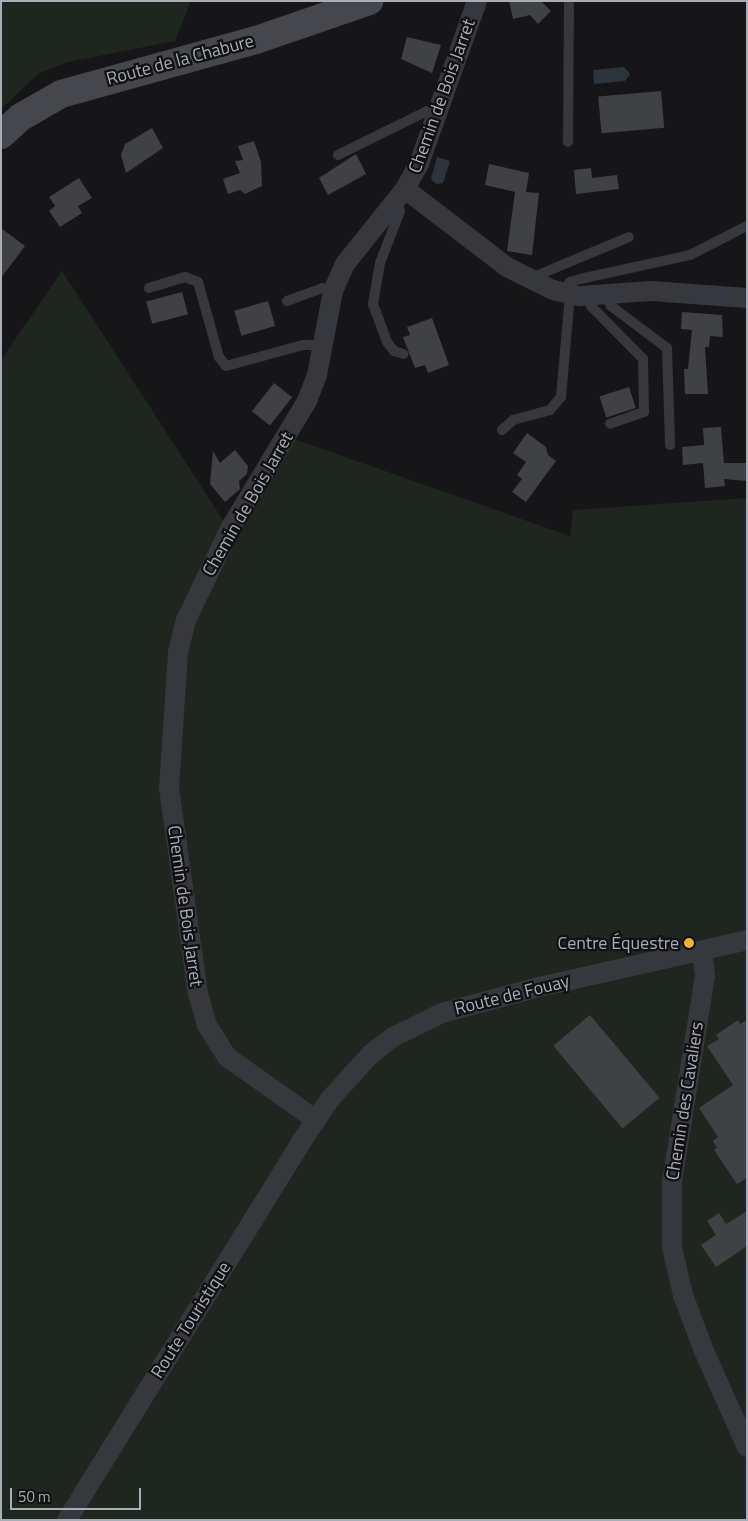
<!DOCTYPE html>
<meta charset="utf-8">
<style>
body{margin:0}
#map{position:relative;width:748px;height:1521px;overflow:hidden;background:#161618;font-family:"Titillium Web",sans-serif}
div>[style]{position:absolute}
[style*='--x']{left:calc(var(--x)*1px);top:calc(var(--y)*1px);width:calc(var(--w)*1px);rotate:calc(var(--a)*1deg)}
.green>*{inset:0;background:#1e261f}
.water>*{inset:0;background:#2c353c}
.building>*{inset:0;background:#404145;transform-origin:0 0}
.service>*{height:10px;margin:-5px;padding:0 5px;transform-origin:5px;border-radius:5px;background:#37383d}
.minor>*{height:20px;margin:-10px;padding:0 10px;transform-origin:10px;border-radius:10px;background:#37383d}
.secondary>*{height:28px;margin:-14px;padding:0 14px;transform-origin:14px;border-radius:14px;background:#45474d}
.dots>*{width:14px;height:14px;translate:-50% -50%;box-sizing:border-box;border:2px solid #111113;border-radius:50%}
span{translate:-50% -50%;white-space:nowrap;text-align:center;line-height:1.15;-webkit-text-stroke:4.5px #111113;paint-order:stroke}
.street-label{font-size:18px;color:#a8adb8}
.poi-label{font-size:18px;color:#a8adb8}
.right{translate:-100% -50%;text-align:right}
.frame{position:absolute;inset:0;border:2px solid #a8adb8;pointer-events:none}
.scale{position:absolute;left:10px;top:1488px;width:131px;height:22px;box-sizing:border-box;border:2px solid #a8adb8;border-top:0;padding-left:6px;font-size:15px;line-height:18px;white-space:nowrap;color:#a8adb8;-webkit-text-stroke:4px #111113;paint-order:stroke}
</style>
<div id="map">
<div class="green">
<i style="clip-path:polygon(1px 1px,191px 1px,175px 41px,68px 62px,38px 74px,1px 109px)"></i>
<i style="clip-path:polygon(62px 271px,234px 537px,294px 439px,570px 536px,573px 510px,747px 498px,747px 1520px,1px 1520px,1px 360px)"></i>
</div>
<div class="water">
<i style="clip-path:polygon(624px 67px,630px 74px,625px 81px,594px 84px,593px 70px)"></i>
<i style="clip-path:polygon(437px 157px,450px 161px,443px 183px,436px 184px,431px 179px)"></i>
</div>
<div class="building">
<i style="clip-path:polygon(509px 1px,541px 1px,551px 11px,538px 24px,530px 15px,513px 19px)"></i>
<i style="clip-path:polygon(407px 37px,441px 45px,432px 73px,401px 59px)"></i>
<i style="left:661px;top:91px;width:37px;height:63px;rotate:85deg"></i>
<i style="clip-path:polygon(152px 128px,163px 148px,126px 173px,121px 155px,125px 144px)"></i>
<i style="clip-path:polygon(254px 141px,261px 162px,262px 186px,245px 194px,240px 190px,228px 194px,223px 179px,240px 173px,235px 161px,243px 160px,238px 146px)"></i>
<i style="clip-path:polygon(356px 154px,366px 174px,328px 195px,319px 178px)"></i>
<i style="clip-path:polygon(489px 164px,529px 173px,526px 192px,539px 193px,532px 255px,507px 251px,515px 192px,485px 185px)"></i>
<i style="clip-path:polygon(591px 168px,592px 178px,617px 175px,619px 189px,576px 194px,574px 170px)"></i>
<i style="clip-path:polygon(79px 178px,92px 198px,78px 206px,82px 213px,60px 227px,49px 211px,55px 206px,49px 197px)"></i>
<i style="clip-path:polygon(1px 228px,25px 246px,1px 278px)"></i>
<i style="left:182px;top:292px;width:23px;height:37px;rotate:75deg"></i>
<i style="left:268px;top:301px;width:26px;height:35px;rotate:74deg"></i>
<i style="clip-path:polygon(682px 312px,722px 315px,723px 337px,710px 336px,709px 347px,705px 347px,708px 394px,685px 394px,684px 369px,688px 369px,692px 330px,681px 329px)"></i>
<i style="clip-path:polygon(432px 318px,449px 365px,428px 373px,425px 365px,415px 368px,403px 337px,410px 335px,407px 327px)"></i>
<i style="left:274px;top:383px;width:23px;height:36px;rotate:38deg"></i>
<i style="left:629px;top:387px;width:22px;height:31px;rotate:72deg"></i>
<i style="clip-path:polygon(721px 427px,724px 463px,747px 463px,747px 481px,724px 479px,725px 486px,705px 488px,703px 463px,683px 465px,682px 447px,704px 445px,703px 428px)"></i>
<i style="clip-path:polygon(527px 433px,546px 447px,548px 455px,556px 461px,526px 502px,512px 492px,522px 479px,517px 475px,526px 462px,513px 453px)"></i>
<i style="clip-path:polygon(235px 450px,248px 466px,247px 474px,239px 481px,240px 489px,225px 502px,210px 484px,213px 451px,220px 463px)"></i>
<i style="left:590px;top:1015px;width:108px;height:48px;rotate:50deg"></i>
<i style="clip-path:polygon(738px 1020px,740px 1024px,747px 1020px,747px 1178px,737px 1184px,714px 1150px,717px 1148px,713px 1141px,718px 1137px,699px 1108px,733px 1085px,707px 1046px,719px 1039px,716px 1035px)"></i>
<i style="clip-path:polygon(747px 1211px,747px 1246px,716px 1267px,701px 1245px,716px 1235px,707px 1221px,719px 1213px,726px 1224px)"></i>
</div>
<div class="service">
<i style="--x:568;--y:142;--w:141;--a:-89.6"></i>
<i style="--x:338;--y:155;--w:99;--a:-26.3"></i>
<i style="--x:427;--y:111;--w:12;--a:-5"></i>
<i style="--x:393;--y:202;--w:11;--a:52"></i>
<i style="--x:400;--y:211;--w:56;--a:111"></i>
<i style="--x:380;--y:263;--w:42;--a:99.7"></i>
<i style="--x:373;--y:304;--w:40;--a:69.8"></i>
<i style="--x:387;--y:342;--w:11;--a:52"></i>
<i style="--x:394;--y:351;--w:10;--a:17"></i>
<i style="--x:531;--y:278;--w:106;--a:-22.7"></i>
<i style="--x:149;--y:288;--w:38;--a:-17"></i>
<i style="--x:185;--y:277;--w:14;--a:21"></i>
<i style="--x:198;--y:282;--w:78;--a:74.4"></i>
<i style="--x:219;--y:357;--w:11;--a:52"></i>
<i style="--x:226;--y:366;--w:80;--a:-15.3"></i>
<i style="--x:303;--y:345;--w:20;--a:0"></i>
<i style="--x:563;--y:292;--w:12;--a:-55"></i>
<i style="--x:570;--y:282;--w:10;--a:-17"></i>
<i style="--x:580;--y:279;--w:113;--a:-12.3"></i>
<i style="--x:690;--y:255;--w:64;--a:-27"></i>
<i style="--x:606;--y:295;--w:12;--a:66"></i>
<i style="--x:611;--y:306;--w:70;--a:36.9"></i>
<i style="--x:667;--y:348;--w:97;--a:88.2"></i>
<i style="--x:589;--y:296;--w:10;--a:79"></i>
<i style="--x:591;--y:306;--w:74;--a:45.5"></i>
<i style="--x:643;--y:359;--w:53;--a:88.9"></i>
<i style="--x:644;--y:412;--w:36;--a:161"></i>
<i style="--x:287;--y:301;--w:37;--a:-20"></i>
<i style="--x:322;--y:288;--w:11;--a:15"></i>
<i style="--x:502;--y:430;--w:15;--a:-42"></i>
<i style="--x:513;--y:420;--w:38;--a:-15"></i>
<i style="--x:550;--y:410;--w:17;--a:-50"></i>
<i style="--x:561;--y:397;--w:103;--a:-85"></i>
</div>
<div class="minor">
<i style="--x:405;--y:189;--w:128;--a:37.4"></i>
<i style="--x:507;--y:267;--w:51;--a:26.6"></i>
<i style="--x:553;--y:290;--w:28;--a:13"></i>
<i style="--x:580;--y:296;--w:71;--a:-4"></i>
<i style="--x:651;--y:291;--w:96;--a:4.2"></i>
<i style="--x:702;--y:951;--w:25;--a:83"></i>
<i style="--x:705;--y:976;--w:208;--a:99.1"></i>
<i style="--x:672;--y:1181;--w:66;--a:90"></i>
<i style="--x:672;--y:1247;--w:49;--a:77.1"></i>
<i style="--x:683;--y:1295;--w:60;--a:69.4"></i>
<i style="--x:704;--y:1351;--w:105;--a:65.9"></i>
<i style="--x:316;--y:1120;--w:109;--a:-144.7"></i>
<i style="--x:227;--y:1057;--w:38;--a:-122"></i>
<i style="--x:207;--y:1025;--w:32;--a:-106"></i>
<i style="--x:198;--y:994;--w:208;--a:-98"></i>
<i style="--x:169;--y:788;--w:136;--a:-86.2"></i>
<i style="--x:178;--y:652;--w:33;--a:-76"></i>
<i style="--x:186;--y:620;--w:103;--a:-64.2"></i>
<i style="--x:231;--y:527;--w:147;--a:-58.9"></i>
<i style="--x:307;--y:401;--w:28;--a:-69"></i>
<i style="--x:317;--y:375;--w:86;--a:-79.2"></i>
<i style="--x:333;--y:291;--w:30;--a:-66"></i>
<i style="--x:345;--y:264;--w:96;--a:-51.3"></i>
<i style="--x:405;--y:189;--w:29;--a:-61"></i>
<i style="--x:419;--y:164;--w:173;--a:-70.4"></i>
<i style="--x:67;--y:1520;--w:445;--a:-58.2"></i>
<i style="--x:301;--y:1142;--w:52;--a:-56"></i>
<i style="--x:330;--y:1099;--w:61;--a:-47.7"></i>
<i style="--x:371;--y:1054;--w:28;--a:-38"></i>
<i style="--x:393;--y:1037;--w:55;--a:-26.1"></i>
<i style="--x:442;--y:1013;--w:100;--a:-15"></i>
<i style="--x:539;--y:987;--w:213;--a:-12.7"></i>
</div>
<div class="secondary">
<i style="--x:1;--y:135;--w:27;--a:-42"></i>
<i style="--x:21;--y:117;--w:46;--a:-29.9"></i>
<i style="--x:61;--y:94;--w:202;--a:-15.5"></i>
<i style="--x:256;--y:40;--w:120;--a:-19"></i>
</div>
<div class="dots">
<i style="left:689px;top:943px;background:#f2b134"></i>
</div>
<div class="street-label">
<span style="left:180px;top:60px;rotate:-15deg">Route de la Chabure</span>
<span style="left:442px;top:96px;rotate:-70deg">Chemin de Bois Jarret</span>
<span style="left:248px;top:504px;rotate:-60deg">Chemin de Bois Jarret</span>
<span style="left:185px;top:906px;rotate:82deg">Chemin de Bois Jarret</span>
<span style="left:512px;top:995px;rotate:-14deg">Route de Fouay</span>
<span style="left:685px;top:1101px;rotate:-81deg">Chemin des Cavaliers</span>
<span style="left:191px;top:1320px;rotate:-58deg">Route Touristique</span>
</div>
<div class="poi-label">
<span class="right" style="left:679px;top:943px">Centre Équestre</span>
</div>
<div class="frame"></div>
<div class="scale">50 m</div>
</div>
